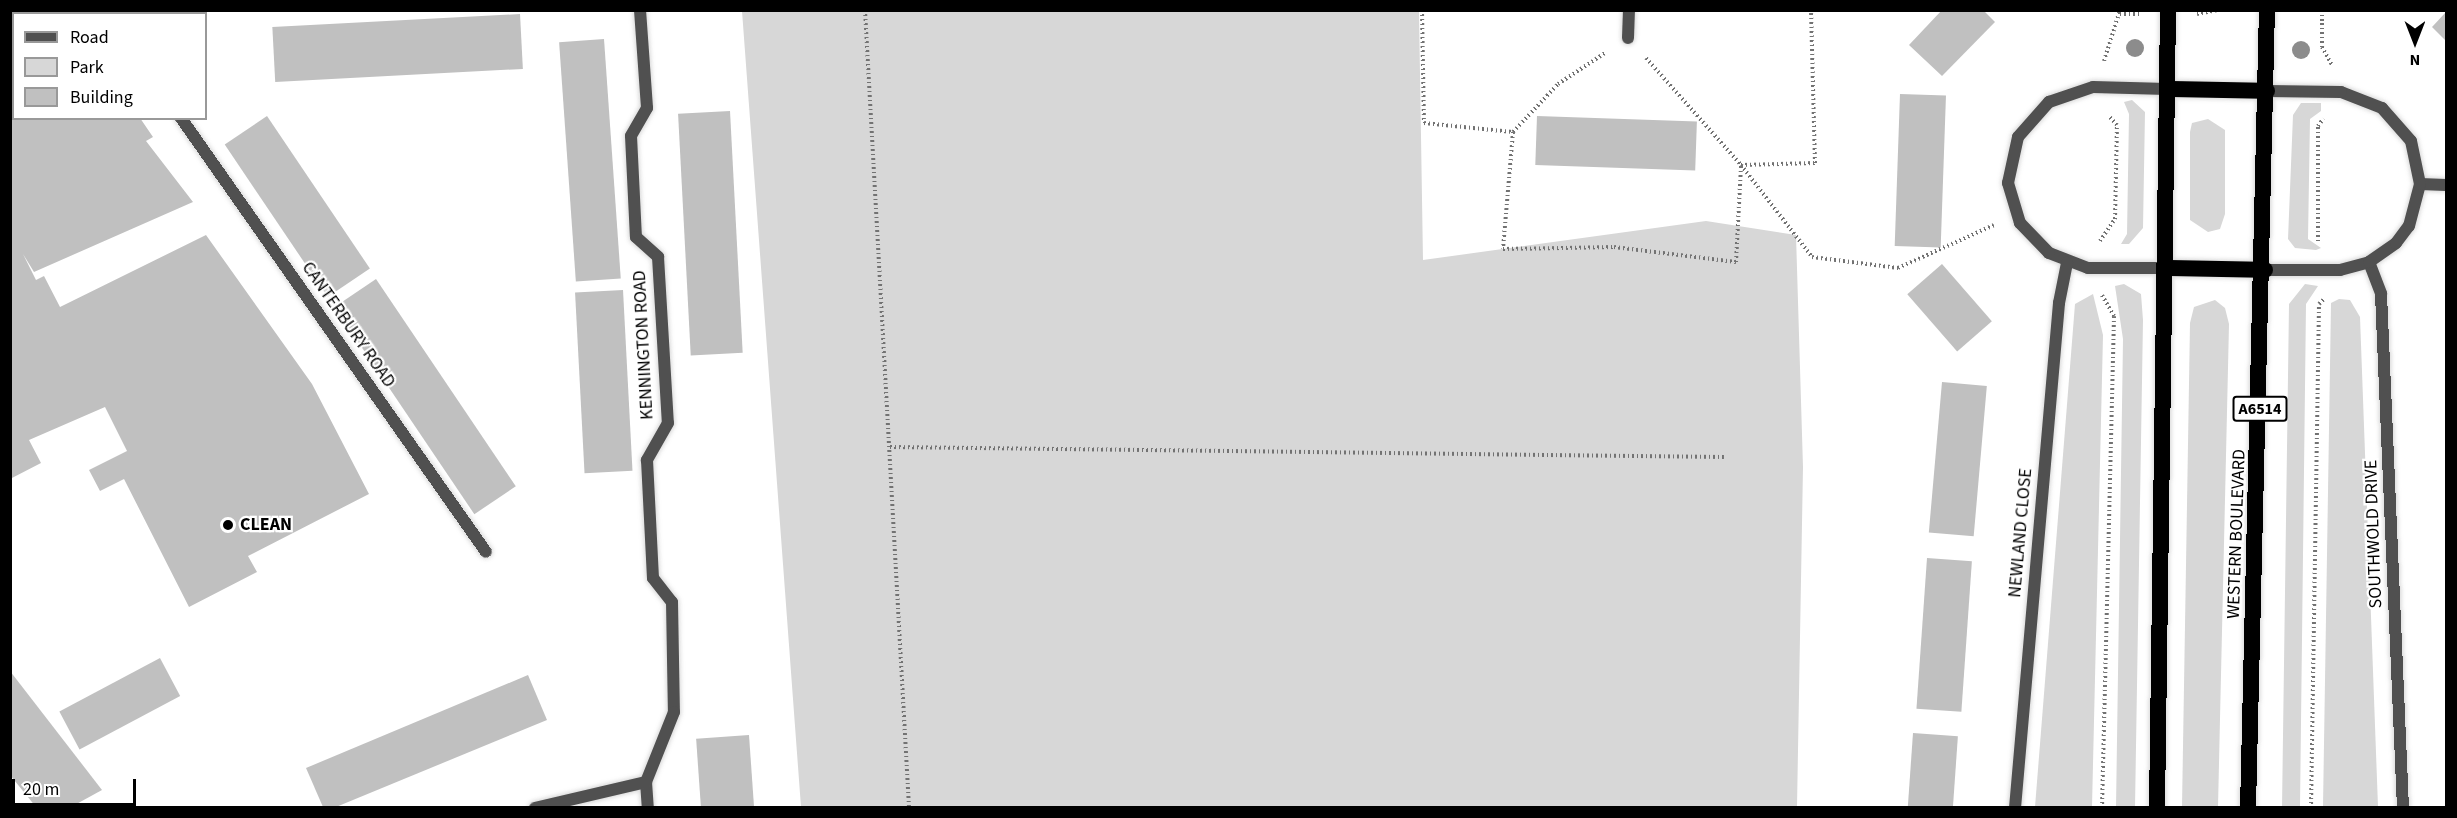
<!DOCTYPE html>
<style>
body{margin:0}
#map{position:relative;width:2457px;height:818px;overflow:hidden;background:#fff;font-family:"Source Sans 3",sans-serif}
div>[style]{position:absolute}
[style*='--x']{left:calc(var(--x)*1px);top:calc(var(--y)*1px);width:calc(var(--w)*1px);rotate:calc(var(--a)*1deg)}
.green>*{inset:0;background:#d7d7d7}
.building>*{inset:0;background:#c0c0c0;transform-origin:0 0}
.path>*{height:4px;margin-top:-2px;transform-origin:0;background:repeating-linear-gradient(90deg,#727272 0 1.5px,transparent 0 4.5px)}
.roads{filter:drop-shadow(0 0 2px #dbdbdb) drop-shadow(0 0 2px #dbdbdb)}
.minor>*{height:12px;margin:-6px;padding:0 6px;transform-origin:6px;border-radius:6px;background:#505050}
.trunk>*{height:16px;margin:-8px;padding:0 8px;transform-origin:8px;border-radius:8px;background:#000}
.trees>*{width:18px;height:18px;margin:-9px;border-radius:50%;background:#8c8c8c}
.dots>*{width:16px;height:16px;translate:-50% -50%;box-sizing:border-box;border:3px solid #fff;border-radius:50%}
span{translate:-50% -50%;white-space:nowrap;text-align:center;line-height:1.15;-webkit-text-stroke:4.5px #fff;paint-order:stroke}
.shield-label span{padding:2px 4px;background:#fff;border:2px solid;border-radius:4px;-webkit-text-stroke-width:0}
.shield-label{font-size:16px;color:#000;font-weight:700}
.street-label{font-size:18px;color:#000}
.poi-label{font-size:18px;color:#000;font-weight:700}
.left{translate:0 -50%;text-align:left}
.frame{position:absolute;inset:0;border:12px solid #000;pointer-events:none}
.legend{position:absolute;left:12px;top:12px;width:195px;height:108px;box-sizing:border-box;background:#fff;border:2px solid #999;margin:0;padding:8px 10px;list-style:none;font-size:18px;color:#000}
.legend li{display:flex;align-items:center;gap:12px;height:30px}
.legend b{width:30px;border:2px solid #999}
.north{position:absolute;left:2385px;top:12px;width:60px;height:60px;-webkit-text-stroke:4px #fff;paint-order:stroke;rotate:180deg;font-size:16px;font-weight:700;line-height:24px;text-align:center;color:#000}
.north::after{content:'';display:block;margin:auto;width:21px;height:27px;background:#000;clip-path:polygon(50% 0,100% 100%,50% 72%,0 100%)}
.scale{position:absolute;left:12px;top:779px;width:124px;height:27px;box-sizing:border-box;border:3px solid #000;border-top:0;padding-left:8px;font-size:18px;line-height:21px;white-space:nowrap;color:#000;-webkit-text-stroke:4px #fff;paint-order:stroke}
</style>
<div id="map">
<div class="green">
<i style="clip-path:polygon(742px 11px,1419px 11px,1423px 260px,1706px 221px,1796px 235px,1803px 467px,1797px 807px,801px 807px)"></i>
<i style="clip-path:polygon(2132px 100px,2145px 112px,2143px 228px,2129px 244px,2121px 244px,2127px 234px,2129px 114px,2124px 102px)"></i>
<i style="clip-path:polygon(2301px 103px,2321px 103px,2321px 111px,2310px 119px,2308px 239px,2321px 248px,2316px 250px,2295px 248px,2288px 239px,2293px 115px)"></i>
<i style="clip-path:polygon(2208px 119px,2225px 130px,2225px 214px,2220px 229px,2208px 232px,2190px 220px,2190px 132px,2192px 123px)"></i>
<i style="clip-path:polygon(2124px 284px,2141px 294px,2143px 320px,2135px 808px,2116px 807px,2123px 339px,2115px 286px)"></i>
<i style="clip-path:polygon(2305px 284px,2318px 286px,2306px 304px,2300px 807px,2282px 808px,2289px 304px)"></i>
<i style="clip-path:polygon(2093px 294px,2103px 335px,2092px 807px,2035px 807px,2075px 304px)"></i>
<i style="clip-path:polygon(2339px 299px,2350px 300px,2360px 317px,2378px 807px,2323px 807px,2331px 303px)"></i>
<i style="clip-path:polygon(2215px 300px,2225px 308px,2229px 324px,2218px 807px,2182px 807px,2190px 323px,2194px 307px)"></i>
</div>
<div class="building">
<i style="clip-path:polygon(10px 10px,65px 14px,14px 14px,14px 118px,140px 118px,153px 137px,146px 141px,193px 202px,34px 272px,23px 254px,36px 280px,44px 276px,60px 307px,206px 235px,312px 384px,369px 494px,248px 556px,257px 572px,189px 607px,124px 479px,100px 491px,89px 470px,127px 451px,105px 407px,29px 440px,41px 463px,10px 479px)"></i>
<i style="clip-path:polygon(1942px 10px,1983px 10px,1995px 22px,1942px 76px,1909px 45px)"></i>
<i style="clip-path:polygon(2446px 12px,2446px 41px,2432px 27px)"></i>
<i style="left:520px;top:14px;width:55px;height:248px;rotate:87deg"></i>
<i style="left:604px;top:39px;width:240px;height:45px;rotate:86deg"></i>
<i style="left:1900px;top:94px;width:46px;height:152px;rotate:2deg"></i>
<i style="left:730px;top:111px;width:242px;height:52px;rotate:87deg"></i>
<i style="left:267px;top:116px;width:184px;height:51px;rotate:56deg"></i>
<i style="left:1537px;top:116px;width:160px;height:49px;rotate:2deg"></i>
<i style="left:1942px;top:264px;width:76px;height:46px;rotate:49deg"></i>
<i style="left:376px;top:279px;width:250px;height:50px;rotate:56deg"></i>
<i style="left:623px;top:290px;width:181px;height:48px;rotate:87deg"></i>
<i style="left:1942px;top:382px;width:45px;height:151px;rotate:5deg"></i>
<i style="left:1927px;top:558px;width:45px;height:151px;rotate:4deg"></i>
<i style="left:160px;top:658px;width:43px;height:114px;rotate:62deg"></i>
<i style="clip-path:polygon(10px 671px,102px 790px,71px 807px,36px 807px,10px 775px)"></i>
<i style="clip-path:polygon(528px 675px,547px 720px,336px 807px,323px 807px,306px 768px)"></i>
<i style="left:1913px;top:733px;width:45px;height:74px;rotate:4deg"></i>
<i style="left:749px;top:735px;width:72px;height:53px;rotate:86deg"></i>
</div>
<div class="path">
<i style="--x:865;--y:10;--w:799;--a:86.84"></i>
<i style="--x:1422;--y:10;--w:113;--a:89"></i>
<i style="--x:1424;--y:123;--w:89;--a:5.8"></i>
<i style="--x:1513;--y:132;--w:66;--a:-46.8"></i>
<i style="--x:1558;--y:84;--w:56;--a:-33.4"></i>
<i style="--x:2322;--y:10;--w:37;--a:90"></i>
<i style="--x:2322;--y:47;--w:21;--a:61"></i>
<i style="--x:2120;--y:14;--w:19;--a:0"></i>
<i style="--x:2197;--y:14;--w:21;--a:-11"></i>
<i style="--x:1646;--y:58;--w:143;--a:48.4"></i>
<i style="--x:1741;--y:165;--w:74;--a:-1.5"></i>
<i style="--x:1815;--y:163;--w:153;--a:-91.5"></i>
<i style="--x:2104;--y:61;--w:53;--a:-72.6"></i>
<i style="--x:1513;--y:132;--w:117;--a:94.9"></i>
<i style="--x:1503;--y:249;--w:111;--a:-1"></i>
<i style="--x:1614;--y:247;--w:123;--a:7"></i>
<i style="--x:1736;--y:262;--w:97;--a:-87"></i>
<i style="--x:1741;--y:165;--w:116;--a:52.3"></i>
<i style="--x:1812;--y:257;--w:87;--a:7.3"></i>
<i style="--x:1898;--y:268;--w:105;--a:-24.1"></i>
<i style="--x:2100;--y:241;--w:27;--a:-56"></i>
<i style="--x:2115;--y:219;--w:94;--a:-88.8"></i>
<i style="--x:2117;--y:125;--w:12;--a:-132"></i>
<i style="--x:2318;--y:241;--w:115;--a:-90"></i>
<i style="--x:2318;--y:126;--w:9;--a:-54"></i>
<i style="--x:890;--y:447;--w:834;--a:0.69"></i>
<i style="--x:2102;--y:808;--w:492;--a:-88.6"></i>
<i style="--x:2114;--y:316;--w:24;--a:-120"></i>
<i style="--x:2311;--y:808;--w:504;--a:-89.09"></i>
<i style="--x:2319;--y:304;--w:8;--a:-45"></i>
</div>
<div class="roads">
<div class="minor">
<i style="--x:105;--y:10;--w:4;--a:63"></i>
<i style="--x:640;--y:10;--w:98;--a:85.9"></i>
<i style="--x:647;--y:108;--w:32;--a:120"></i>
<i style="--x:631;--y:136;--w:101;--a:87.2"></i>
<i style="--x:636;--y:237;--w:30;--a:42"></i>
<i style="--x:658;--y:257;--w:166;--a:86.6"></i>
<i style="--x:668;--y:423;--w:43;--a:119.6"></i>
<i style="--x:647;--y:460;--w:118;--a:87.1"></i>
<i style="--x:653;--y:578;--w:31;--a:52"></i>
<i style="--x:672;--y:602;--w:110;--a:89"></i>
<i style="--x:674;--y:712;--w:75;--a:111.8"></i>
<i style="--x:646;--y:782;--w:26;--a:86"></i>
<i style="--x:1628;--y:38;--w:28;--a:-88"></i>
<i style="--x:181;--y:118;--w:530;--a:54.9"></i>
<i style="--x:2420;--y:184;--w:26;--a:2"></i>
<i style="--x:2369;--y:262;--w:34;--a:69"></i>
<i style="--x:2381;--y:294;--w:514;--a:87.55"></i>
<i style="--x:2165;--y:268;--w:77;--a:180"></i>
<i style="--x:2088;--y:268;--w:42;--a:-159"></i>
<i style="--x:2049;--y:253;--w:42;--a:-134"></i>
<i style="--x:2020;--y:223;--w:42;--a:-106.7"></i>
<i style="--x:2008;--y:183;--w:47;--a:-77.7"></i>
<i style="--x:2018;--y:137;--w:47;--a:-48.5"></i>
<i style="--x:2049;--y:102;--w:46;--a:-18.8"></i>
<i style="--x:2093;--y:87;--w:74;--a:1.5"></i>
<i style="--x:2265;--y:270;--w:75;--a:0"></i>
<i style="--x:2340;--y:270;--w:30;--a:-15"></i>
<i style="--x:2369;--y:262;--w:33;--a:-35"></i>
<i style="--x:2396;--y:243;--w:21;--a:-53"></i>
<i style="--x:2409;--y:226;--w:43;--a:-75.3"></i>
<i style="--x:2420;--y:184;--w:44;--a:-101.8"></i>
<i style="--x:2411;--y:141;--w:44;--a:-131.3"></i>
<i style="--x:2382;--y:108;--w:44;--a:-158.7"></i>
<i style="--x:2341;--y:92;--w:74;--a:-179.2"></i>
<i style="--x:535;--y:808;--w:114;--a:-13.2"></i>
<i style="--x:2015;--y:808;--w:507;--a:-85.02"></i>
<i style="--x:2059;--y:303;--w:41;--a:-78.7"></i>
</div>
<div class="trunk">
<i style="--x:2167;--y:89;--w:100;--a:1.1"></i>
<i style="--x:2165;--y:268;--w:100;--a:1.1"></i>
<i style="--x:2157;--y:808;--w:798;--a:-89.21"></i>
<i style="--x:2248;--y:808;--w:798;--a:-88.64"></i>
</div>
</div>
<div class="trees">
<i style="left:2135px;top:48px"></i>
<i style="left:2301px;top:50px"></i>
</div>
<div class="dots">
<i style="left:228px;top:525px;background:#000"></i>
</div>
<div class="shield-label">
<span style="left:2260px;top:409px">A6514</span>
</div>
<div class="street-label">
<span style="left:348px;top:325px;rotate:55deg">CANTERBURY ROAD</span>
<span style="left:644px;top:345px;rotate:-93deg">KENNINGTON ROAD</span>
<span style="left:2021px;top:533px;rotate:-85deg">NEWLAND CLOSE</span>
<span style="left:2237px;top:534px;rotate:-88deg">WESTERN BOULEVARD</span>
<span style="left:2374px;top:534px;rotate:-92deg">SOUTHWOLD DRIVE</span>
</div>
<div class="poi-label">
<span class="left" style="left:240px;top:525px">CLEAN</span>
</div>
<div class="frame"></div>
<ul class="legend">
<li><b style="height:8px;background:#505050"></b>Road</li>
<li><b style="height:16px;background:#d7d7d7"></b>Park</li>
<li><b style="height:16px;background:#c0c0c0"></b>Building</li>
</ul>
<div class="north">N</div>
<div class="scale">20 m</div>
</div>
